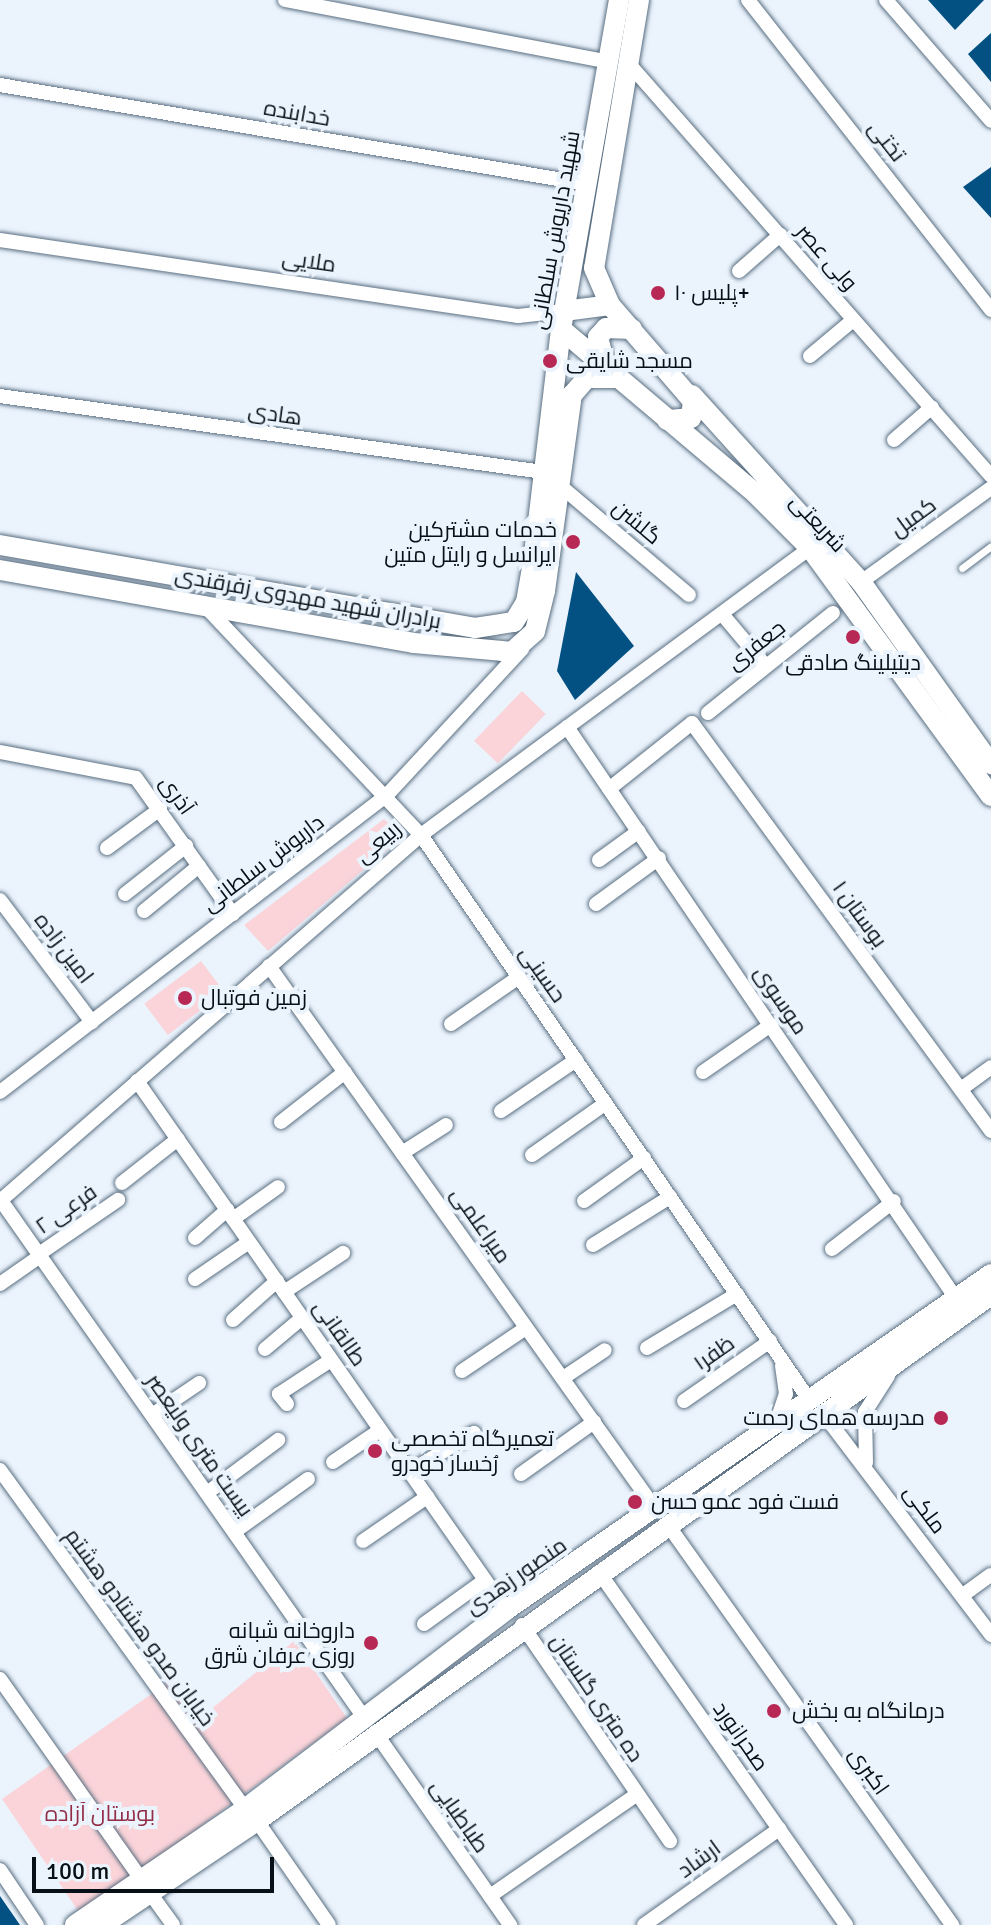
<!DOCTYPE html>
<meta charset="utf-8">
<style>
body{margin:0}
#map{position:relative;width:991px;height:1925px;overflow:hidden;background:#ebf4fd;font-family:Signika,Cairo,sans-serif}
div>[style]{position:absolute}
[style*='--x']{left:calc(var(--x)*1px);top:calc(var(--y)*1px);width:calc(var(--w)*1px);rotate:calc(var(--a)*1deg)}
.green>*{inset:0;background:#fad4d9;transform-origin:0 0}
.building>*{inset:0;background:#035083}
.roads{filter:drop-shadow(0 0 2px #596e81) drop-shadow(0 0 2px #596e81)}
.lane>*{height:7px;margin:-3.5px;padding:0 3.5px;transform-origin:3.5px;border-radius:3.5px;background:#fff}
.street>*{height:14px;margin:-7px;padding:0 7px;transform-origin:7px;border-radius:7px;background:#fff}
.secondary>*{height:20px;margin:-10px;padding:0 10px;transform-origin:10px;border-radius:10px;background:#fff}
.dots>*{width:22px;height:22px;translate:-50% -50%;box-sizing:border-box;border:4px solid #ebf4fd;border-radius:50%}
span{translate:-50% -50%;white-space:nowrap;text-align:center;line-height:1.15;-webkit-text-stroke:8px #ebf4fd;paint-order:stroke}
.street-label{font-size:22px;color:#081017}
.poi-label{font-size:22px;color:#081017}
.left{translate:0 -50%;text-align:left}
.right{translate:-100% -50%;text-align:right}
.park-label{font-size:22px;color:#922c47}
.scale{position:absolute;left:32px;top:1857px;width:242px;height:36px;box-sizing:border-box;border:4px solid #081017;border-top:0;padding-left:10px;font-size:24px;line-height:28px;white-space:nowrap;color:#081017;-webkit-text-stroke:6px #ebf4fd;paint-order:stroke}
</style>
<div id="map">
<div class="green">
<i style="left:522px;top:691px;width:33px;height:69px;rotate:44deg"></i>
<i style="clip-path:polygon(384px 819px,403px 836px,268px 951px,244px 925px)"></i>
<i style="left:201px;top:961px;width:39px;height:71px;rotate:53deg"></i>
<i style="clip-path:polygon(294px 1641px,347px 1718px,81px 1915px,2px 1799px,170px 1681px,198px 1720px)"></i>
</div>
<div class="building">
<i style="clip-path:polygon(928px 0,984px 0,955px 30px)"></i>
<i style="clip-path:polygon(991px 33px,991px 82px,968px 54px)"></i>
<i style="clip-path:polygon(991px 167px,991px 218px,963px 187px)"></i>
<i style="clip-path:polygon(576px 572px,634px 646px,575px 700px,557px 671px)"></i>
<i style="clip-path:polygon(0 1896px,20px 1925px,0 1925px)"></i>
</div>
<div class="roads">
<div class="lane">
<i style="--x:962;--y:568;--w:36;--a:-37"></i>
</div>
<div class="street">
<i style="--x:285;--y:0;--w:331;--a:10.8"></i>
<i style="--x:748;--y:0;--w:394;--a:51.9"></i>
<i style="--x:886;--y:0;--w:160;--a:49"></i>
<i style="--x:630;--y:65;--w:547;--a:48.71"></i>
<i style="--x:0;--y:85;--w:595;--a:9.57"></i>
<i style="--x:0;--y:240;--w:524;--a:8.35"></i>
<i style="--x:518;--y:316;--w:46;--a:-6.2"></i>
<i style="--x:739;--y:271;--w:55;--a:-41.3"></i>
<i style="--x:810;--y:356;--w:56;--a:-39.9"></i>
<i style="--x:0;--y:396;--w:548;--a:7.97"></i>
<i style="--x:894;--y:440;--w:50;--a:-41"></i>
<i style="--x:557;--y:483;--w:173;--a:40.3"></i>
<i style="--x:861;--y:582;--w:160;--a:-35.9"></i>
<i style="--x:204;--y:605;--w:316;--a:46.7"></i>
<i style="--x:421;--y:835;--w:683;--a:55.5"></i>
<i style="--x:722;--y:614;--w:67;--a:49.9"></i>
<i style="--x:708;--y:713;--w:160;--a:-38.7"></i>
<i style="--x:567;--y:727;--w:693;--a:55.76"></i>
<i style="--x:0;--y:752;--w:138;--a:10.8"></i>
<i style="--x:136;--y:778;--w:167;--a:54.5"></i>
<i style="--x:609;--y:789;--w:106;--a:-38.5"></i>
<i style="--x:692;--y:723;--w:506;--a:53.76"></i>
<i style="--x:107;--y:848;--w:66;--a:-36.3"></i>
<i style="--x:599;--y:860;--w:49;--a:-35.9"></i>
<i style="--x:125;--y:894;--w:78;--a:-38.2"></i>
<i style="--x:0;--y:900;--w:153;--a:53"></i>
<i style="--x:596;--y:904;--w:78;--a:-36.1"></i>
<i style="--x:144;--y:911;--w:71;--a:-39.3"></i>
<i style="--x:269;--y:966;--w:668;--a:54.57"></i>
<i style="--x:451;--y:1024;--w:83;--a:-34.7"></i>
<i style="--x:703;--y:1072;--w:83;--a:-34.7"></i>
<i style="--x:137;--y:1081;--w:645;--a:55.1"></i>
<i style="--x:961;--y:1089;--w:37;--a:-36"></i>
<i style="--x:0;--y:1092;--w:485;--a:-37.5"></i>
<i style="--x:385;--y:797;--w:202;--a:-47.2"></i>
<i style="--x:501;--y:1111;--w:91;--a:-34.2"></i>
<i style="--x:281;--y:1122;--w:81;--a:-38"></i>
<i style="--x:402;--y:1153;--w:52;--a:-32.5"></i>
<i style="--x:532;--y:1155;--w:90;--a:-35.1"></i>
<i style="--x:122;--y:1183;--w:71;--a:-38.2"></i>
<i style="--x:0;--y:1199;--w:632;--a:54.93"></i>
<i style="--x:0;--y:1201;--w:558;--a:-41"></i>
<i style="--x:421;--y:835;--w:483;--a:-36.4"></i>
<i style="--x:584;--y:1201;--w:74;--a:-35.6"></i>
<i style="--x:233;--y:1219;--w:55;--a:-35.4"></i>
<i style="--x:195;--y:1238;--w:43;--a:-41.2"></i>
<i style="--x:593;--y:1245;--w:91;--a:-31.9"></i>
<i style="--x:832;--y:1249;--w:78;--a:-37.7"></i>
<i style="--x:39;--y:1254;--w:96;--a:-34.4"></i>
<i style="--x:195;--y:1279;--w:65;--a:-34.4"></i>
<i style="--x:0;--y:1284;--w:49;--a:-35"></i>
<i style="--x:284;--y:1292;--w:71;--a:-33.5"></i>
<i style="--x:233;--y:1320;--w:59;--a:-41.6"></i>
<i style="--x:647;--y:1348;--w:105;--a:-31"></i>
<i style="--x:265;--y:1349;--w:48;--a:-40"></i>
<i style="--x:462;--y:1371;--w:77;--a:-33.9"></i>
<i style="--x:563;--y:1378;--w:50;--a:-33.7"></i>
<i style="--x:684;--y:1401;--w:105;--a:-34.9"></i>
<i style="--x:287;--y:1404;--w:13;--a:-129"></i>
<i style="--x:279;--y:1394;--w:62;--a:-33.2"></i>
<i style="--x:822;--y:1412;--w:280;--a:52.8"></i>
<i style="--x:152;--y:1415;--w:57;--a:-34.2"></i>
<i style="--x:777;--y:1421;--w:28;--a:-72"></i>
<i style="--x:786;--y:1394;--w:29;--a:-98"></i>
<i style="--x:333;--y:1462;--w:57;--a:-34.2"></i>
<i style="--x:866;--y:1463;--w:51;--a:-91.1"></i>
<i style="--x:865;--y:1412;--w:43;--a:-57.4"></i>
<i style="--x:0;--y:1470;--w:418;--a:54.1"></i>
<i style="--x:409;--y:1472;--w:76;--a:-31"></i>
<i style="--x:521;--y:1474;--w:90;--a:-35.5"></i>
<i style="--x:207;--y:1493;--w:89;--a:-36.7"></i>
<i style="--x:668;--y:1525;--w:491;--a:54.6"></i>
<i style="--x:234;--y:1532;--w:91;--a:-35.6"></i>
<i style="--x:363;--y:1541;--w:78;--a:-34.5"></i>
<i style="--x:599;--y:1572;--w:431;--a:55"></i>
<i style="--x:963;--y:1595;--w:34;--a:-36"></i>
<i style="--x:424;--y:1624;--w:75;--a:-35.8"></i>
<i style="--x:522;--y:1625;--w:262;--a:55.6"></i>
<i style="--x:0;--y:1679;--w:245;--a:54.8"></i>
<i style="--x:375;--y:1732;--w:236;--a:55"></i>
<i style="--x:257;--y:1821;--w:126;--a:55.3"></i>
<i style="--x:0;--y:1870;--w:66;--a:56.1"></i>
<i style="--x:150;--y:1893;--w:39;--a:54"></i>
<i style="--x:490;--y:1896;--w:178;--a:-34.7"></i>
<i style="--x:644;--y:1925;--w:166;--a:-35.4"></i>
</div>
<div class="secondary">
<i style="--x:639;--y:0;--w:272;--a:99.5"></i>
<i style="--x:594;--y:268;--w:40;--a:66.6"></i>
<i style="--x:610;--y:305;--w:127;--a:49.2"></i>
<i style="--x:693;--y:401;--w:17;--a:97"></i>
<i style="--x:691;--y:418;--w:24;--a:175"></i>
<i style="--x:564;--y:311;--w:46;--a:-7.4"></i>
<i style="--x:561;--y:329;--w:255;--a:40.2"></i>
<i style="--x:756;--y:494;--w:76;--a:45"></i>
<i style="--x:810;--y:548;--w:307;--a:53.9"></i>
<i style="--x:605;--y:365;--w:29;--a:-104"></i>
<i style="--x:598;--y:337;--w:12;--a:-48"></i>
<i style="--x:606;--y:328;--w:26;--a:2"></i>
<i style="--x:692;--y:395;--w:252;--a:47.9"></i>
<i style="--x:861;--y:582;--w:224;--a:54.5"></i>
<i style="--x:0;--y:545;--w:482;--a:9.9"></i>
<i style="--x:475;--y:628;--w:39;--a:-9"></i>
<i style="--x:514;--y:622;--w:23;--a:-59"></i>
<i style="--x:526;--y:602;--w:39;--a:-80"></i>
<i style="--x:533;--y:564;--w:237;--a:-83.2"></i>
<i style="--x:561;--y:329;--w:334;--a:-80"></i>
<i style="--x:0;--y:570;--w:420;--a:10"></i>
<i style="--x:414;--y:643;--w:98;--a:5.2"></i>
<i style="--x:512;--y:652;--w:31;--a:-42"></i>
<i style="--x:535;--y:631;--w:41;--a:-76"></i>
<i style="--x:545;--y:591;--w:198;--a:-82.2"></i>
<i style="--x:572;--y:395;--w:23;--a:-49"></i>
<i style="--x:587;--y:378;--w:31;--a:0"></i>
<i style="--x:75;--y:1925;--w:206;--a:-34.3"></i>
<i style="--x:245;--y:1809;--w:328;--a:-37.3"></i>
<i style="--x:506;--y:1610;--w:590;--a:-34.71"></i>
<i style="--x:102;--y:1925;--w:187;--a:-33.9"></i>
<i style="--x:257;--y:1821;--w:903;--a:-35.63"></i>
</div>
</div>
<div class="dots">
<i style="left:658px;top:293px;background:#b82854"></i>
<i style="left:550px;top:361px;background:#b82854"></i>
<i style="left:573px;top:542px;background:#b82854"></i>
<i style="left:853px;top:637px;background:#b82854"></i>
<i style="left:185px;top:998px;background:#b82854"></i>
<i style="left:941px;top:1418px;background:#b82854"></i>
<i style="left:375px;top:1451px;background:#b82854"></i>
<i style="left:635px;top:1502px;background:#b82854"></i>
<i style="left:371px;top:1643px;background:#b82854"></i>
<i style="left:774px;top:1711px;background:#b82854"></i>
</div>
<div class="street-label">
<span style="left:297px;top:113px;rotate:10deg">خدابنده</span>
<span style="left:887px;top:141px;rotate:52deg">تختی</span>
<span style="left:555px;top:230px;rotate:-80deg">شهید داریوش سلطانی</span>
<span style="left:827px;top:257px;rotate:49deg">ولی عصر</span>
<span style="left:309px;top:261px;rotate:8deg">ملایی</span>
<span style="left:275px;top:414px;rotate:8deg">هادی</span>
<span style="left:913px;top:517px;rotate:-36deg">کمیل</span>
<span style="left:637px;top:522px;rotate:40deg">گلشن</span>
<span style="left:818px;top:523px;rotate:47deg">شریعتی</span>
<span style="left:308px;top:598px;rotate:10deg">برادران شهید مهدوی زفرقندی</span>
<span style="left:756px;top:645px;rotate:-38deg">جعفری</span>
<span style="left:177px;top:795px;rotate:55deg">آذری</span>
<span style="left:378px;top:842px;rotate:-41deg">ربیعی</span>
<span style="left:263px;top:863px;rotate:-37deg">داریوش سلطانی</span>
<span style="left:860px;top:914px;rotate:54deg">بوستان ۱</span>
<span style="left:64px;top:948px;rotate:53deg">امین زاده</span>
<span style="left:543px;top:974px;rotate:55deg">حسینی</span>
<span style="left:781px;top:1000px;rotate:56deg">موسوی</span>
<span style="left:66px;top:1209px;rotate:-35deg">فرعی ۲</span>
<span style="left:481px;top:1225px;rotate:55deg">میراعلمی</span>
<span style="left:340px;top:1333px;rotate:55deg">طالقانی</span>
<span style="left:714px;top:1353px;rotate:-35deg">ظفر۱</span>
<span style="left:200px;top:1445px;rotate:55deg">بیست متری ولیعصر</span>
<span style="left:925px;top:1509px;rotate:53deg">ملکی</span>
<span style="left:516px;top:1576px;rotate:-35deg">منصور زهدی</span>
<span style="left:140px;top:1627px;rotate:54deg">خیابان صدو هشتادو هشتم</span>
<span style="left:597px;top:1698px;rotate:56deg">ده متری گلستان</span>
<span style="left:741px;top:1736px;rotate:55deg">صحرانورد</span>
<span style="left:869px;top:1771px;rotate:55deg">اکبری</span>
<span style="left:460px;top:1816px;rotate:55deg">طباطبایی</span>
<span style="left:699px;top:1859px;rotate:-36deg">ارشاد</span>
</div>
<div class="poi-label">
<span class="left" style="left:674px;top:293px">پلیس ۱۰+</span>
<span class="left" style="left:566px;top:361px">مسجد شایقی</span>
<span class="right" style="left:557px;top:542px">خدمات مشترکین<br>ایرانسل و رایتل متین</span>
<span style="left:853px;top:663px">دیتیلینگ صادقی</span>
<span class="left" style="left:201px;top:998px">زمین فوتبال</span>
<span class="right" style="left:925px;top:1418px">مدرسه همای رحمت</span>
<span class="left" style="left:391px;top:1451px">تعمیرگاه تخصصی<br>رُخسار خودرو</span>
<span class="left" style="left:651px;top:1502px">فست فود عمو حسن</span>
<span class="right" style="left:355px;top:1643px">داروخانه شبانه<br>روزی عرفان شرق</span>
<span class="left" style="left:792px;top:1711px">درمانگاه به بخش</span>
</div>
<div class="park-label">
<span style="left:100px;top:1814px">بوستان آزاده</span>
</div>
<div class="scale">100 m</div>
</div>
